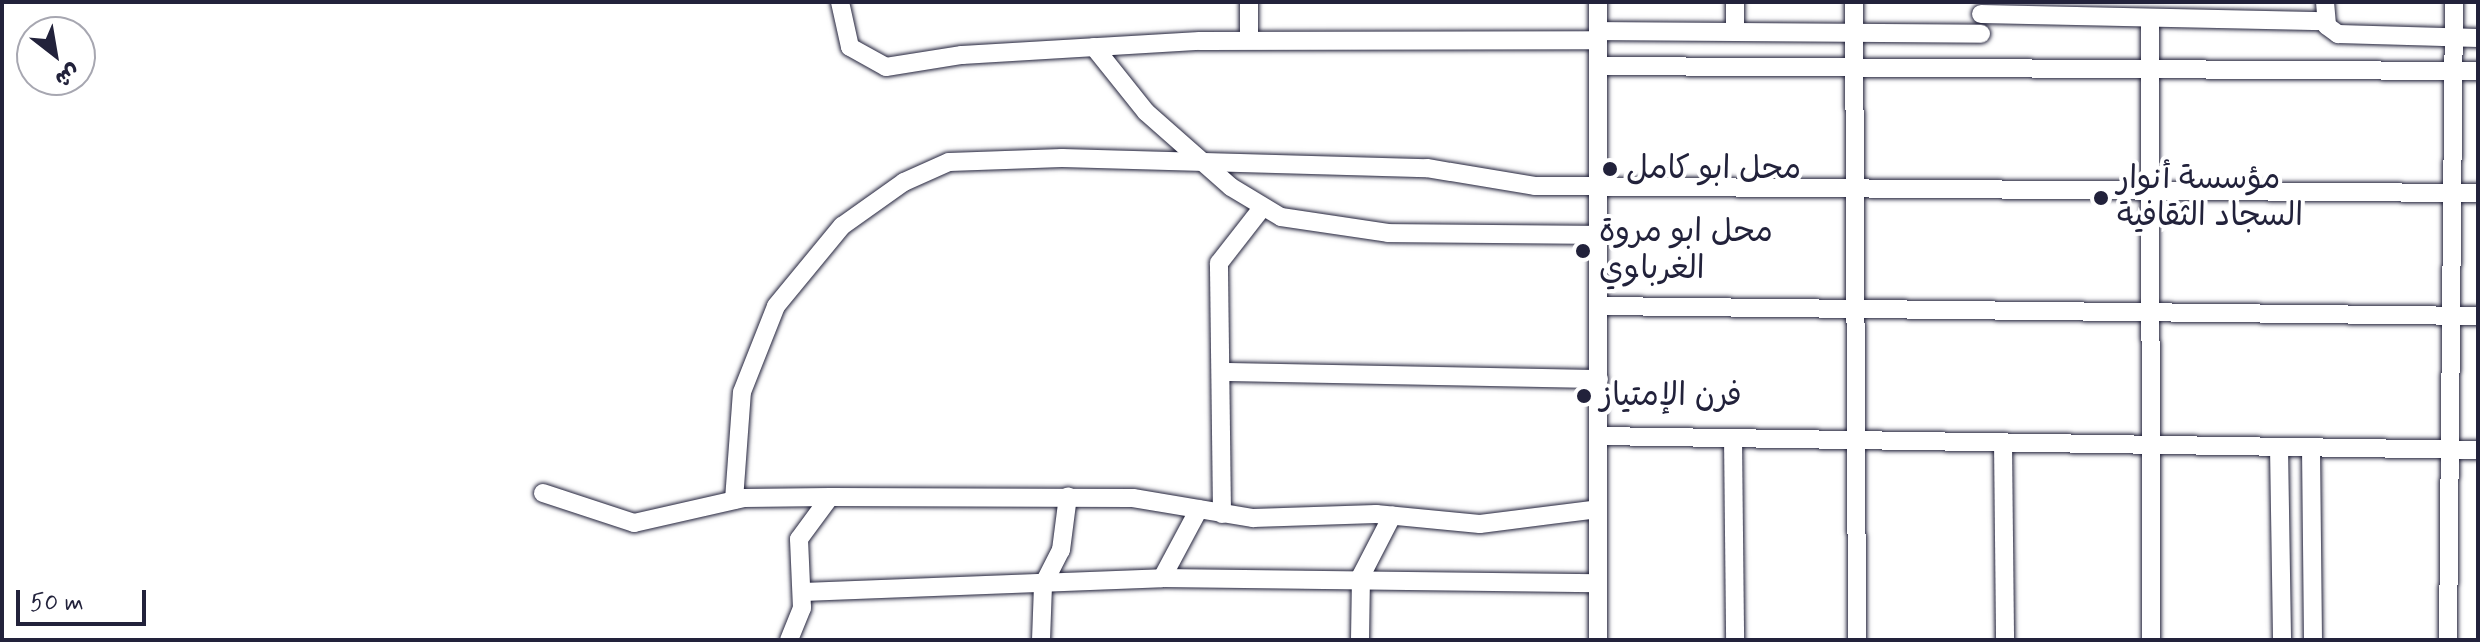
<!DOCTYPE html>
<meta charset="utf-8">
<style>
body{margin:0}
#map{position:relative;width:2480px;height:642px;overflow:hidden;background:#fff;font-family:Mynerve,"Playpen Sans Arabic",sans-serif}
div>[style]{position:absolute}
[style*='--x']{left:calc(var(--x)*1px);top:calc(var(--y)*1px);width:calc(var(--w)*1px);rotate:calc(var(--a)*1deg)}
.roads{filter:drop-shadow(0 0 2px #22223b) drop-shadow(0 0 2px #22223b)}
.street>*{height:18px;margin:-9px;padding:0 9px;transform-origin:9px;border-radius:9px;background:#fff}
.dots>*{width:22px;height:22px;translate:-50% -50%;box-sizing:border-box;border:4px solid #fff;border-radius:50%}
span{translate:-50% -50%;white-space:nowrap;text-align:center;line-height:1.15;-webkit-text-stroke:8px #fff;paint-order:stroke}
.poi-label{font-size:32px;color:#22223b}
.left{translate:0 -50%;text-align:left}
.frame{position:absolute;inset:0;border:4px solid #22223b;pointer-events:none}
.north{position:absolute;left:16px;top:16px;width:80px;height:80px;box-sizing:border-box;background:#fff;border:2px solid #a7a7b1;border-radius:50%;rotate:149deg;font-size:22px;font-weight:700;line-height:32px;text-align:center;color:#22223b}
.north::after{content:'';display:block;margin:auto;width:28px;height:36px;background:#22223b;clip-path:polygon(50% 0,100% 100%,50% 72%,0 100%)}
.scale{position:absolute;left:16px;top:590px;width:130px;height:36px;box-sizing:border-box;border:4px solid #22223b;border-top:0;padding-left:10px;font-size:24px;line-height:28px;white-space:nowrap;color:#22223b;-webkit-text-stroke:6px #fff;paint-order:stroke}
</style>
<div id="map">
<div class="roads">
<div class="street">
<i style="--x:840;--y:2;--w:46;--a:77.5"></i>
<i style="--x:850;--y:47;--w:41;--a:29.1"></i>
<i style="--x:886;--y:67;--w:77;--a:-9"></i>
<i style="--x:962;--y:55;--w:238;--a:-3.4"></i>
<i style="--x:1200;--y:41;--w:398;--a:-0.1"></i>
<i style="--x:1249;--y:2;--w:38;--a:90"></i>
<i style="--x:1735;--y:2;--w:30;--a:90"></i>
<i style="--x:1854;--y:2;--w:638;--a:89.73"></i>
<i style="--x:2325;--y:2;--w:24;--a:85"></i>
<i style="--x:2327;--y:26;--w:14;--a:36"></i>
<i style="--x:2338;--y:34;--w:140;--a:1.6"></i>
<i style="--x:1981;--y:14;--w:344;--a:1.2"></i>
<i style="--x:2150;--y:18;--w:622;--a:89.91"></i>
<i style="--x:1598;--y:31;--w:383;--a:0.4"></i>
<i style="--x:1094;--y:47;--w:83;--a:51.3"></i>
<i style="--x:1146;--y:112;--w:113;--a:41.4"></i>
<i style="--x:1231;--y:187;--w:58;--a:31"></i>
<i style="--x:1281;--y:217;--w:108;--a:8.5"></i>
<i style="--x:1388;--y:233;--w:210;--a:0.5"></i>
<i style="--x:1598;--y:66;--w:880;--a:0.33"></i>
<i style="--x:1598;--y:306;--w:880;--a:0.65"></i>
<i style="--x:1224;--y:372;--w:375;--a:1.1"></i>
<i style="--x:1598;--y:436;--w:880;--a:0.91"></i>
<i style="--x:1733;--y:438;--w:202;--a:89.4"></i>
<i style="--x:2003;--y:443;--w:197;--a:89.4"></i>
<i style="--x:2279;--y:447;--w:193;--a:89.1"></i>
<i style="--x:2311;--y:448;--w:192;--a:89.4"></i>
<i style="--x:543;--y:493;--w:96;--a:18.2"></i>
<i style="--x:634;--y:523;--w:113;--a:-12.8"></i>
<i style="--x:744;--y:498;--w:86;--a:-0.7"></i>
<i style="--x:830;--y:497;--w:303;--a:0.2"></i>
<i style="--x:1133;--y:498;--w:122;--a:9.5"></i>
<i style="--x:1253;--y:518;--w:123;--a:-1.9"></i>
<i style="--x:1376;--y:514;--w:104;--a:5.5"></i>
<i style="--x:1480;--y:524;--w:119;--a:-7.2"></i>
<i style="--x:734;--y:500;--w:108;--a:-85.8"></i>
<i style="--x:742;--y:392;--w:92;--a:-68.4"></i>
<i style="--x:776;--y:306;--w:104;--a:-50.5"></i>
<i style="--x:842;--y:226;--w:76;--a:-35.4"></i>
<i style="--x:904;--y:182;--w:49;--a:-24"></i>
<i style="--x:949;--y:162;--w:113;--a:-2"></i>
<i style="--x:1062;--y:158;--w:365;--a:1.6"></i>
<i style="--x:1427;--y:168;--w:109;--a:9.5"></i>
<i style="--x:1535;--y:186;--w:943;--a:0.43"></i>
<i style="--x:1222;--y:514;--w:251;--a:-90.7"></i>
<i style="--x:1219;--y:263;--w:70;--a:-52"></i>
<i style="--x:1162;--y:578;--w:78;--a:-61.8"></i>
<i style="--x:803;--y:592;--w:359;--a:-2.2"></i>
<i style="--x:1162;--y:578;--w:436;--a:0.7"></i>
<i style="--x:789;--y:640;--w:35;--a:-68"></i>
<i style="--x:802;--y:608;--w:69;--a:-92.5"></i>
<i style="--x:799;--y:539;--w:52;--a:-53.6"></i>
<i style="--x:1041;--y:640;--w:55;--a:-87.9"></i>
<i style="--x:1043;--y:585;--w:39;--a:-63"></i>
<i style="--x:1061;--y:550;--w:54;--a:-82.6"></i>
<i style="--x:1360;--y:640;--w:64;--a:-89.1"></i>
<i style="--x:1361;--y:576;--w:68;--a:-62.7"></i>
<i style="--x:1598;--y:640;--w:638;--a:-90"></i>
<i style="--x:2448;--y:640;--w:638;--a:-89.46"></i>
</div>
</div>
<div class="dots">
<i style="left:1610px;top:169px;background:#22223b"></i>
<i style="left:2101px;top:198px;background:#22223b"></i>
<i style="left:1583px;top:251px;background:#22223b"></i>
<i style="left:1584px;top:396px;background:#22223b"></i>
</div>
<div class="poi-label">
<span class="left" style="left:1626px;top:169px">محل ابو كامل</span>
<span class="left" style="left:2117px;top:198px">مؤسسة أنوار<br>السجاد الثقافية</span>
<span class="left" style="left:1599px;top:251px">محل ابو مروة<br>الغرباوي</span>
<span class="left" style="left:1600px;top:396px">فرن الإمتياز</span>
</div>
<div class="frame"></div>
<div class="north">ش</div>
<div class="scale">50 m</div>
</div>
